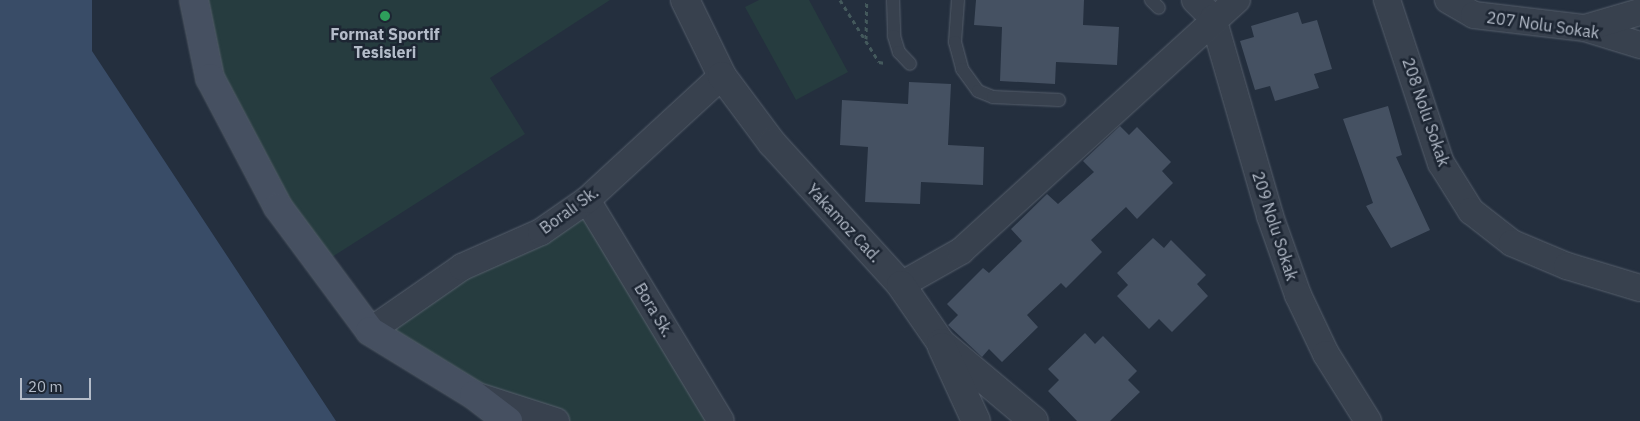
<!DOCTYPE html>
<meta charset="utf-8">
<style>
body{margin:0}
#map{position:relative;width:1640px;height:421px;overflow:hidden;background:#242f3e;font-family:"IBM Plex Sans",sans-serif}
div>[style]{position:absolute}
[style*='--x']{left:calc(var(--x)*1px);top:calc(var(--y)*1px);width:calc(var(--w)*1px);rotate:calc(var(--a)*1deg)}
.green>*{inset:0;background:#263c3f}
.water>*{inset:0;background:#394c67}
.building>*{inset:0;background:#455162}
.path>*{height:3px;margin-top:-1.5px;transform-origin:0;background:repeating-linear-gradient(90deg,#44595c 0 4px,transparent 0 8px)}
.roads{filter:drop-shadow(0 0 1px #565f6c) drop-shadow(0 0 1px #565f6c)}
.service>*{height:12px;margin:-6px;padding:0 6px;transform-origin:6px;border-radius:6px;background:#38414e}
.minor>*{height:26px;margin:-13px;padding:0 13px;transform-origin:13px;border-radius:13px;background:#38414e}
.tertiary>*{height:28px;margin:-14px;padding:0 14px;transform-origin:14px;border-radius:14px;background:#38414e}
.secondary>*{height:28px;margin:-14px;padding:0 14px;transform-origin:14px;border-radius:14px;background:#465061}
.dots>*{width:14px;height:14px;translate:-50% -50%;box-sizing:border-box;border:2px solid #1d2633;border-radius:50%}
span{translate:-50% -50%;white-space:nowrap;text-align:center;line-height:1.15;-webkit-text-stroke:5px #1d2633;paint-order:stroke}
.street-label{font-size:16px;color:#b4bcc9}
.poi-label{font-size:16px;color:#b4bcc9;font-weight:700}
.scale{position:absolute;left:20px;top:378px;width:71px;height:22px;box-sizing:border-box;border:2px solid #b4bcc9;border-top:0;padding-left:6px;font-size:15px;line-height:18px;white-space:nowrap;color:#b4bcc9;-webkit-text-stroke:4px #1d2633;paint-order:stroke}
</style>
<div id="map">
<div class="green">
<i style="clip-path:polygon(194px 0,610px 0,490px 78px,525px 134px,321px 264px,210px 78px)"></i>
<i style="clip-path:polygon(759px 0,809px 0,848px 72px,796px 100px,745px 7px)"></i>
<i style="clip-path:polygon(587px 200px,721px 421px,508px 421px,370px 331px)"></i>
</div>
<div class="water">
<i style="clip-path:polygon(0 0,92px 0,92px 51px,336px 421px,0 421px)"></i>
</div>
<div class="building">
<i style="clip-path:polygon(976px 0,1084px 0,1083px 25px,1119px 27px,1117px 65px,1056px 62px,1055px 84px,1000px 81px,1002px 27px,974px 25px)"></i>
<i style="clip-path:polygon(1298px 12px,1302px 24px,1317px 20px,1332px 69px,1314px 74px,1319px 88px,1275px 101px,1270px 86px,1255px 90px,1240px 41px,1254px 37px,1251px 26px)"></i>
<i style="clip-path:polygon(909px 82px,951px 84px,948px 145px,984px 147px,983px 185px,921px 182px,920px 204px,865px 202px,868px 147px,840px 145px,842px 100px,908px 104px)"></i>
<i style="clip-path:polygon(1388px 106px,1402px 155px,1396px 157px,1430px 230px,1391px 248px,1366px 206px,1373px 203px,1343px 119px)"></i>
<i style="clip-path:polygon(1120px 126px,1129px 135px,1137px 127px,1171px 162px,1162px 171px,1173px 183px,1137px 219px,1126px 207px,1091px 240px,1102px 252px,1066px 288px,1061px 283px,1027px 315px,1038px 327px,1002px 362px,989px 349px,982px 357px,948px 325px,958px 315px,947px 304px,983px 268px,989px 273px,1022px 241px,1011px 229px,1047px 194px,1058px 204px,1094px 172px,1083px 161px)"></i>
<i style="clip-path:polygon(1153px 238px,1164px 248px,1171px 240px,1206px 275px,1197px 284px,1208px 296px,1172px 332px,1159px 319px,1149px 329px,1117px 296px,1128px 285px,1117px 273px)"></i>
<i style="clip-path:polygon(1085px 333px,1095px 344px,1103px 336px,1137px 371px,1128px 380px,1140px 392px,1110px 421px,1077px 421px,1048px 391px,1059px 380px,1048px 369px)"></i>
</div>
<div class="path">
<i style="--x:840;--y:0;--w:73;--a:57.8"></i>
<i style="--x:879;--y:62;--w:6;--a:9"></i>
<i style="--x:866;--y:39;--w:39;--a:-89"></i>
</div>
<div class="roads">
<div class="service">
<i style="--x:893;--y:0;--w:36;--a:88"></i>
<i style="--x:894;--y:36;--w:17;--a:73"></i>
<i style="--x:899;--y:52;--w:16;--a:47"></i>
<i style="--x:958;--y:0;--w:42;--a:94.1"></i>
<i style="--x:955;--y:42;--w:28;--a:75"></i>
<i style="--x:962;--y:69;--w:27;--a:54"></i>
<i style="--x:978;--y:91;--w:16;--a:22"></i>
<i style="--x:993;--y:97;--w:66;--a:2.6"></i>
<i style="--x:1151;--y:0;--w:11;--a:45"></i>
</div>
<div class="minor">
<i style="--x:1195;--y:0;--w:25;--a:45"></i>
<i style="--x:1213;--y:18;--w:206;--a:73.9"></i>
<i style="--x:1270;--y:216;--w:84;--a:70.5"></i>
<i style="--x:1298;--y:295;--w:65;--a:64.6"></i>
<i style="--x:1326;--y:354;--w:79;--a:57.9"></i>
<i style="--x:1387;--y:0;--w:172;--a:71.7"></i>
<i style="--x:1441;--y:163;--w:57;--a:58"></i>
<i style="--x:1471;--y:211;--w:52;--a:38"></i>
<i style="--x:1512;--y:243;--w:60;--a:22.7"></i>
<i style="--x:1567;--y:266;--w:76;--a:16.8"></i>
<i style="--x:1448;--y:0;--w:30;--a:30"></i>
<i style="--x:1474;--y:15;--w:112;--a:6.7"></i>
<i style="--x:1585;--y:28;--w:58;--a:17.2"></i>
<i style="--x:1585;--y:28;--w:57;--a:-16.2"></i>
<i style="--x:587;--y:200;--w:258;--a:58.8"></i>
<i style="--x:901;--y:285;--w:69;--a:-29.5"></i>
<i style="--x:961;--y:251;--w:373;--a:-42.3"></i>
<i style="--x:370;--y:331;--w:112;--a:-34.8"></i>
<i style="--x:462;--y:267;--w:86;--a:-23.9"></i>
<i style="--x:541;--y:232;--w:56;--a:-34.8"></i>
<i style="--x:587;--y:200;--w:183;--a:-42.6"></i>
<i style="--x:478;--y:396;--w:82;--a:17.8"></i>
</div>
<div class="tertiary">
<i style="--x:685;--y:0;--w:85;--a:64"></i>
<i style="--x:722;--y:76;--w:84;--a:53.3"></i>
<i style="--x:772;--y:143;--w:192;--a:47.7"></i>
<i style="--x:901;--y:285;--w:70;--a:55.4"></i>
<i style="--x:941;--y:343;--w:121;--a:40"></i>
<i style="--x:942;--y:347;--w:81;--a:65.3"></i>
</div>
<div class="secondary">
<i style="--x:194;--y:0;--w:80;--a:78.4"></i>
<i style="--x:210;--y:78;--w:146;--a:62.2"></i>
<i style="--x:278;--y:207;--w:154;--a:53.4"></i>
<i style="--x:370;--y:331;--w:122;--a:31.6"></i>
<i style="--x:474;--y:395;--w:43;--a:37.4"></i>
</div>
</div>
<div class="dots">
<i style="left:385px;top:16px;background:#2e9e5b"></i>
</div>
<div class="street-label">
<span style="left:1543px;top:25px;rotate:8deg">207 Nolu Sokak</span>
<span style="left:1426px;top:112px;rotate:71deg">208 Nolu Sokak</span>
<span style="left:569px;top:210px;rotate:-36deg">Boralı Sk.</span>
<span style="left:844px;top:223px;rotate:47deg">Yakamoz Cad.</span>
<span style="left:1275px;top:226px;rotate:72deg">209 Nolu Sokak</span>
<span style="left:654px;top:310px;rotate:59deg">Bora Sk.</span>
</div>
<div class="poi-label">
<span style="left:385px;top:43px">Format Sportif<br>Tesisleri</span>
</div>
<div class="scale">20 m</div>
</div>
